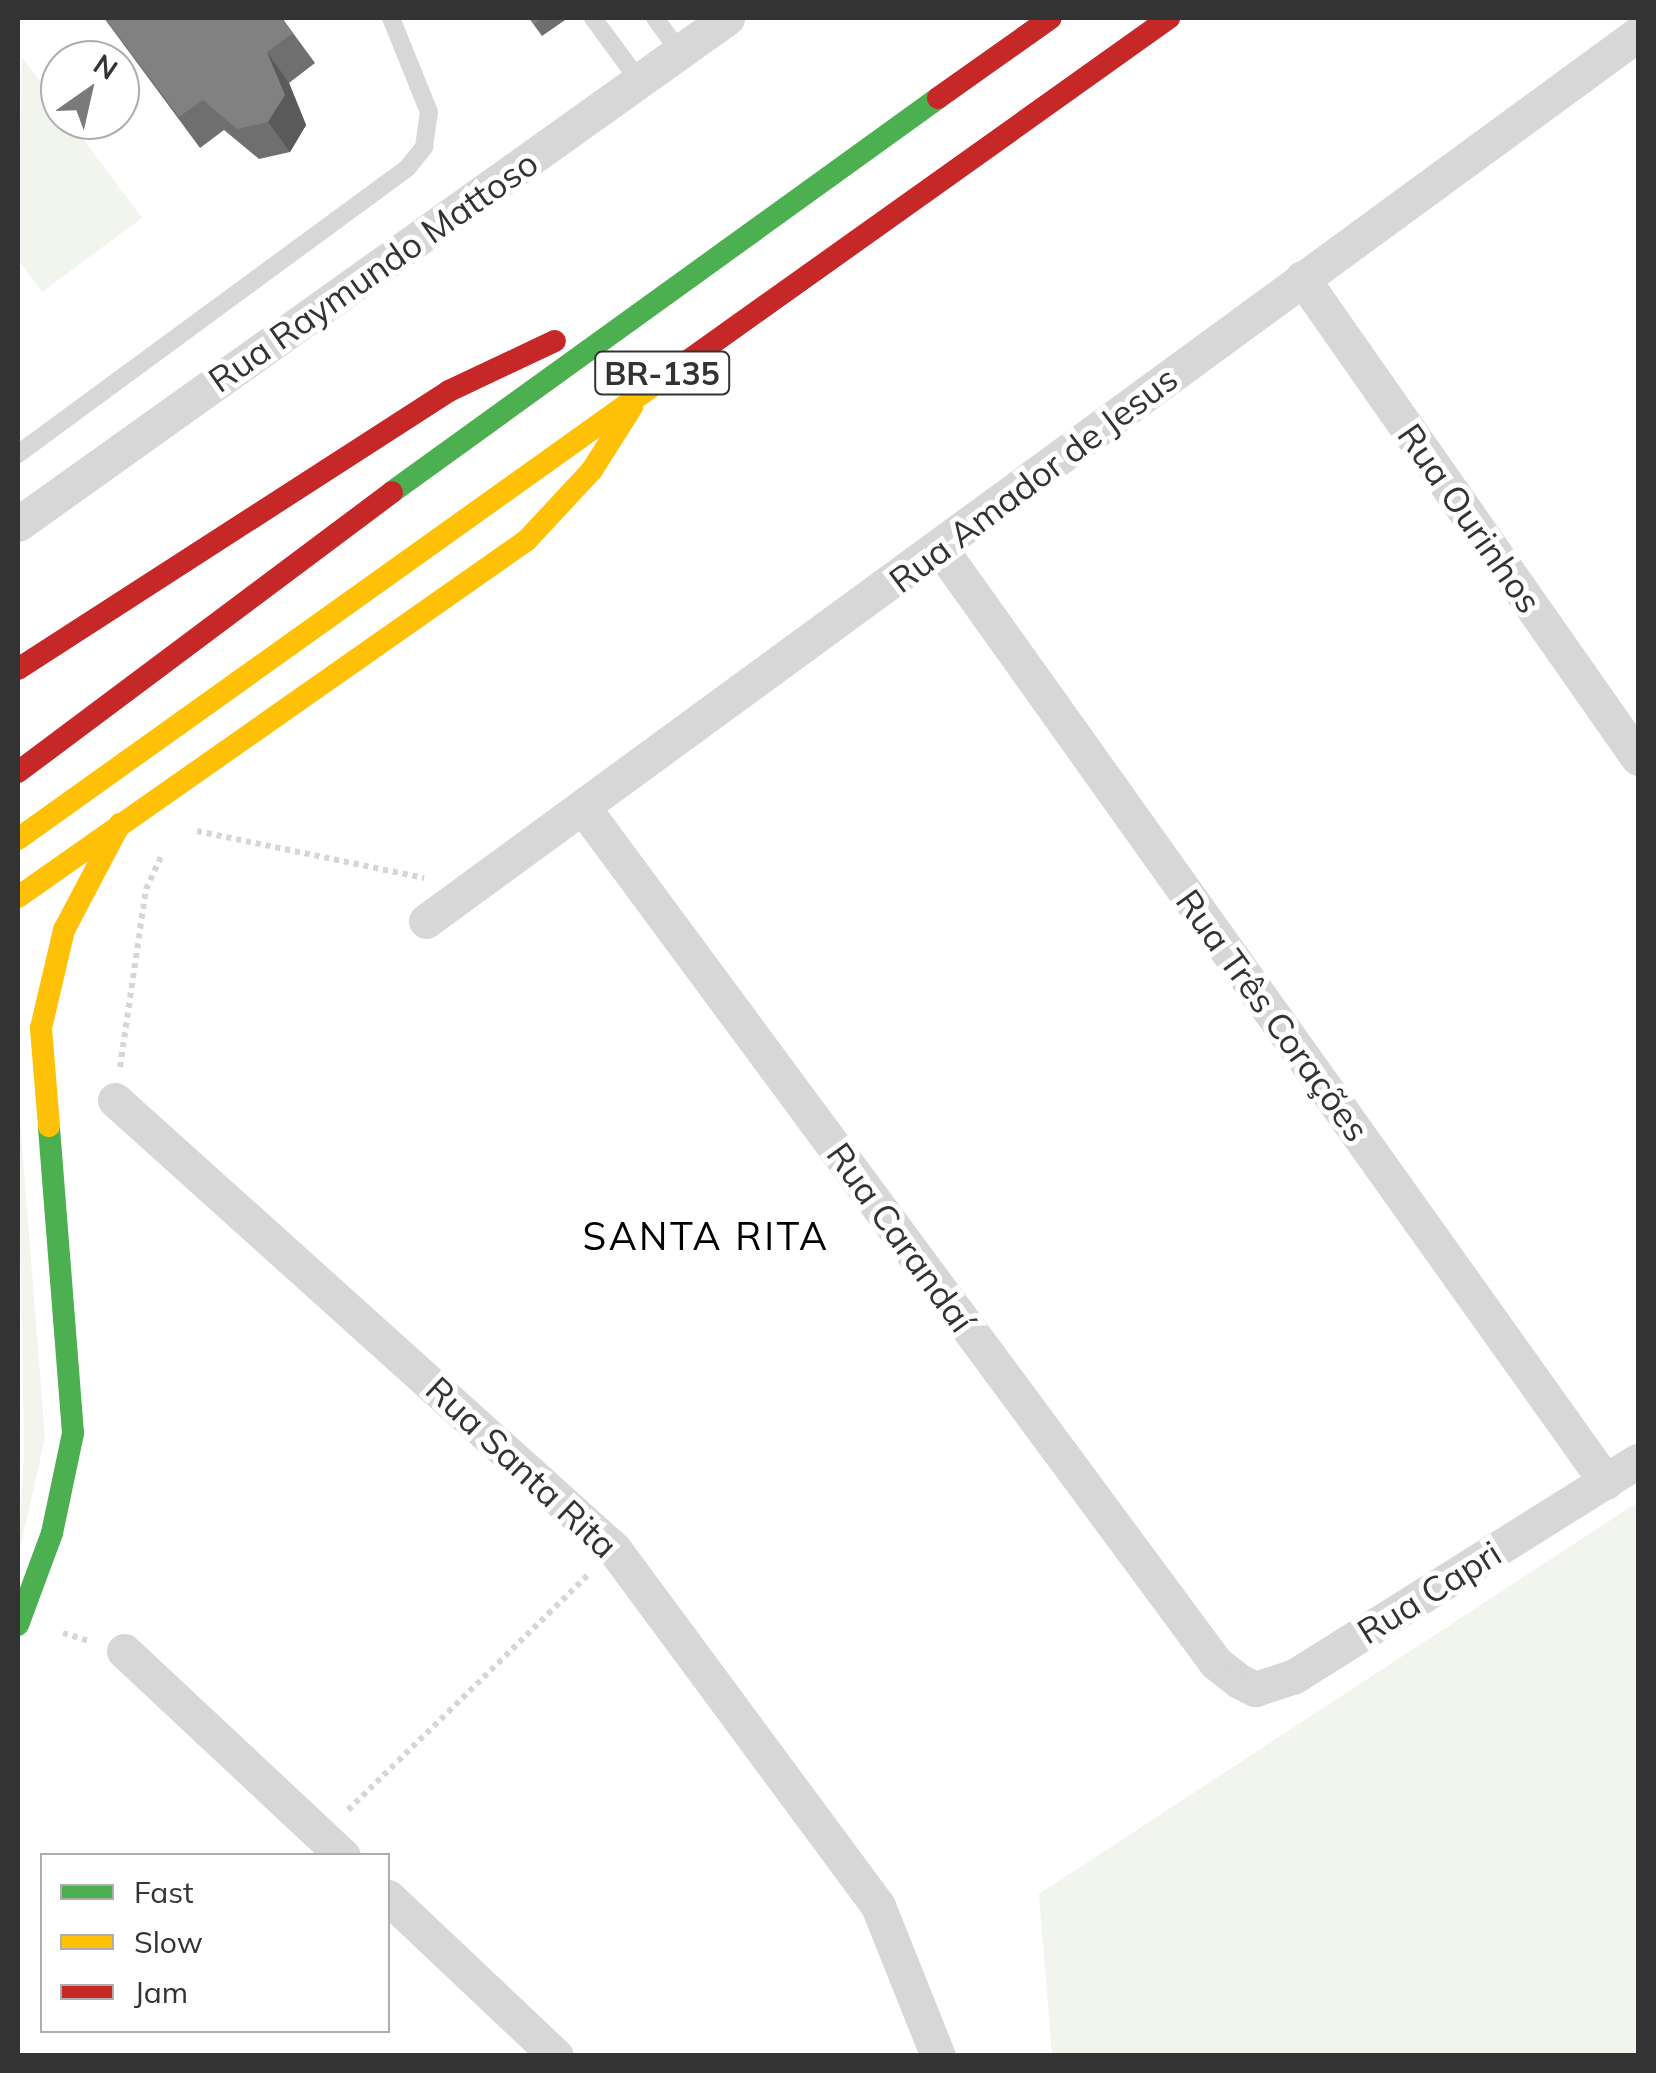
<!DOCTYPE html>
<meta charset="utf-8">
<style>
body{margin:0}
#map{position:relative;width:1656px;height:2073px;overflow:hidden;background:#fff;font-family:Mulish,sans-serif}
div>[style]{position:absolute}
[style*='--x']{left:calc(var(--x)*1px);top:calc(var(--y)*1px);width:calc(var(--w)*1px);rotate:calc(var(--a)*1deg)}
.green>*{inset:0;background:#f1f5ed}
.path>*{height:6px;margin-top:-3px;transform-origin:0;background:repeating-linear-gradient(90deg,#d6d6d6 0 5px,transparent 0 10px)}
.lane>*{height:18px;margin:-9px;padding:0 9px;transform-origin:9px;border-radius:9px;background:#d7d7d7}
.street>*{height:35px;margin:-17.5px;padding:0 17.5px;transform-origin:17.5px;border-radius:17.5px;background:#d7d7d7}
.fast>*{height:22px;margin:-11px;padding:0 11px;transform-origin:11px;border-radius:11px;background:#4caf50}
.slow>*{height:22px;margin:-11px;padding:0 11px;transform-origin:11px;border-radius:11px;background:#ffc107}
.jam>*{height:22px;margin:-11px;padding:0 11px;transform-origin:11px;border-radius:11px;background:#c62828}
.wall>*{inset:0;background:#6f6f6f}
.shaded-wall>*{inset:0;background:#5a5a5a}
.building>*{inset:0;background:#818181}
span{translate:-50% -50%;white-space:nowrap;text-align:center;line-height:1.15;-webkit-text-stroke:10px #fff;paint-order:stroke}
.shield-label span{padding:2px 8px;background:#fff;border:2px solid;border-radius:8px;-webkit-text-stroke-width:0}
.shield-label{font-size:32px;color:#333;font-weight:700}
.street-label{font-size:35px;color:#333}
.neighbourhood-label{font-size:38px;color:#000;letter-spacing:2.5px}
.frame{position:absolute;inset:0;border:20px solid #333;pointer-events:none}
.legend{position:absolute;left:40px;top:1853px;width:350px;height:180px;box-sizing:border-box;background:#fff;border:2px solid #adadad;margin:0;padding:12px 18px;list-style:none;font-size:30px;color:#333}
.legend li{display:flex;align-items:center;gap:20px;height:50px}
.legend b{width:50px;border:2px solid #adadad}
.north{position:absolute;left:40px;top:40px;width:100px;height:100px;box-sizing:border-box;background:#fff;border:2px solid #adadad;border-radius:50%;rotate:34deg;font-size:28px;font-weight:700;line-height:40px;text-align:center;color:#333}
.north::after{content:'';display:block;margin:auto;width:35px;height:45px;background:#7a7a7a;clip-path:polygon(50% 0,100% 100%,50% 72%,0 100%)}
</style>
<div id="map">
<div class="green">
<i style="clip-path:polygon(22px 57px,142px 218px,42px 292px,18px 259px)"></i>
<i style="clip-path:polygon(18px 1094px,45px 1438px,18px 1558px,24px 1452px)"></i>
<i style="clip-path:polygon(1638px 1502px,1638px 2055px,1052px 2055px,1039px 1894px)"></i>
</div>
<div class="path">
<i style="--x:197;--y:831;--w:232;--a:11.7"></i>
<i style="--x:120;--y:1067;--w:180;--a:-81.7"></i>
<i style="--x:146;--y:889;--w:38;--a:-65"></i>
<i style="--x:63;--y:1633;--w:27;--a:17"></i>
<i style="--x:348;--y:1810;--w:337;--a:-44.4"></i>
</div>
<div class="lane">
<i style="--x:593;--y:18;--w:79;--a:53.7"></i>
<i style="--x:655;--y:18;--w:42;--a:53.7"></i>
<i style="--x:18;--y:454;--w:484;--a:-36.3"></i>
<i style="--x:408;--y:167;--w:26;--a:-51"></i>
<i style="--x:424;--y:147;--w:35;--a:-82"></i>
<i style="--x:429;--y:112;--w:101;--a:-112"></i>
</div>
<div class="street">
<i style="--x:1302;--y:278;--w:586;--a:55.01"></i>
<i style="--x:18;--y:524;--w:871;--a:-35.51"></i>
<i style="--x:940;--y:548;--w:1147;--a:54.51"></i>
<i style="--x:585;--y:810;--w:1061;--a:53.51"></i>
<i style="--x:1216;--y:1663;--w:29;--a:38"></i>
<i style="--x:1239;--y:1681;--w:18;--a:27"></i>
<i style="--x:1255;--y:1689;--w:40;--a:-18"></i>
<i style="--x:1293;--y:1677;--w:407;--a:-32.1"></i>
<i style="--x:426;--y:921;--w:1502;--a:-36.2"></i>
<i style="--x:115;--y:1100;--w:671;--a:41.98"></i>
<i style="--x:614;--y:1549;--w:444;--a:53.5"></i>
<i style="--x:878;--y:1906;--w:162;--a:68.2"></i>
<i style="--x:124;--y:1651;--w:300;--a:43.1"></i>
<i style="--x:388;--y:1897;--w:231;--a:43.4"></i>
</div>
<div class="fast">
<i style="--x:392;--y:492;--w:673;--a:-35.81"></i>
<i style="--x:18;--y:1625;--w:98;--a:-69.7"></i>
<i style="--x:52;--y:1533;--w:102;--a:-78.1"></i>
<i style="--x:73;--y:1433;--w:308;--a:-94.5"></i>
</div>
<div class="slow">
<i style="--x:18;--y:839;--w:790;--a:-35.52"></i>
<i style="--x:18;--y:897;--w:622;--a:-35.04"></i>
<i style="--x:527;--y:540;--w:96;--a:-47.1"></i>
<i style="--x:592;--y:470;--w:75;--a:-57.6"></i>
<i style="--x:49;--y:1126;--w:98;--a:-94.7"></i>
<i style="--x:41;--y:1028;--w:101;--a:-76.8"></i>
<i style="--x:64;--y:930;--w:120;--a:-62.2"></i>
</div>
<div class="jam">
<i style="--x:938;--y:98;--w:138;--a:-35.3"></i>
<i style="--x:661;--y:380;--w:624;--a:-35.47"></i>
<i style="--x:18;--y:669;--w:513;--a:-32.82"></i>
<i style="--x:449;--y:391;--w:117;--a:-25.3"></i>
<i style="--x:18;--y:772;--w:467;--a:-36.8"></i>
</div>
<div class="wall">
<i style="clip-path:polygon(104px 18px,282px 18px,315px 63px,289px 83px,306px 125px,290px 152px,259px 159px,224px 130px,200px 148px)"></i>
<i style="clip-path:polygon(529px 18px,568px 18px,542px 36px)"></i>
</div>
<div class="shaded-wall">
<i style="clip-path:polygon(267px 52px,289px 83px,306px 125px,290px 152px,268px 122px)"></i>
</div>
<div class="building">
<i style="clip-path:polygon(105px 18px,282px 18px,293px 33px,267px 52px,285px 95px,268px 122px,237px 129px,203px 100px,179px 117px)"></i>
<i style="clip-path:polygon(529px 18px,543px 18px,534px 24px)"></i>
</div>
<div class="shield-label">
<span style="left:662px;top:373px">BR-135</span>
</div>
<div class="street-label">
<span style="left:373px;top:271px;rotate:-35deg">Rua Raymundo Mattoso</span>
<span style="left:1033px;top:479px;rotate:-37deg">Rua Amador de Jesus</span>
<span style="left:1470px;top:518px;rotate:55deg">Rua Ourinhos</span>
<span style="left:1273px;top:1015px;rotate:54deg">Rua Três Corações</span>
<span style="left:901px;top:1237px;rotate:54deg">Rua Carandaí</span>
<span style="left:522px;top:1467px;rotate:43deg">Rua Santa Rita</span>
<span style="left:1429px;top:1592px;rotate:-32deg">Rua Capri</span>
</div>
<div class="neighbourhood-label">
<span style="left:706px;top:1237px">SANTA RITA</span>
</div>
<div class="frame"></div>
<ul class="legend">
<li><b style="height:12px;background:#4caf50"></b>Fast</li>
<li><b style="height:12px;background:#ffc107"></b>Slow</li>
<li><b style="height:12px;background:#c62828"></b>Jam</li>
</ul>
<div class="north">N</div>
</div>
